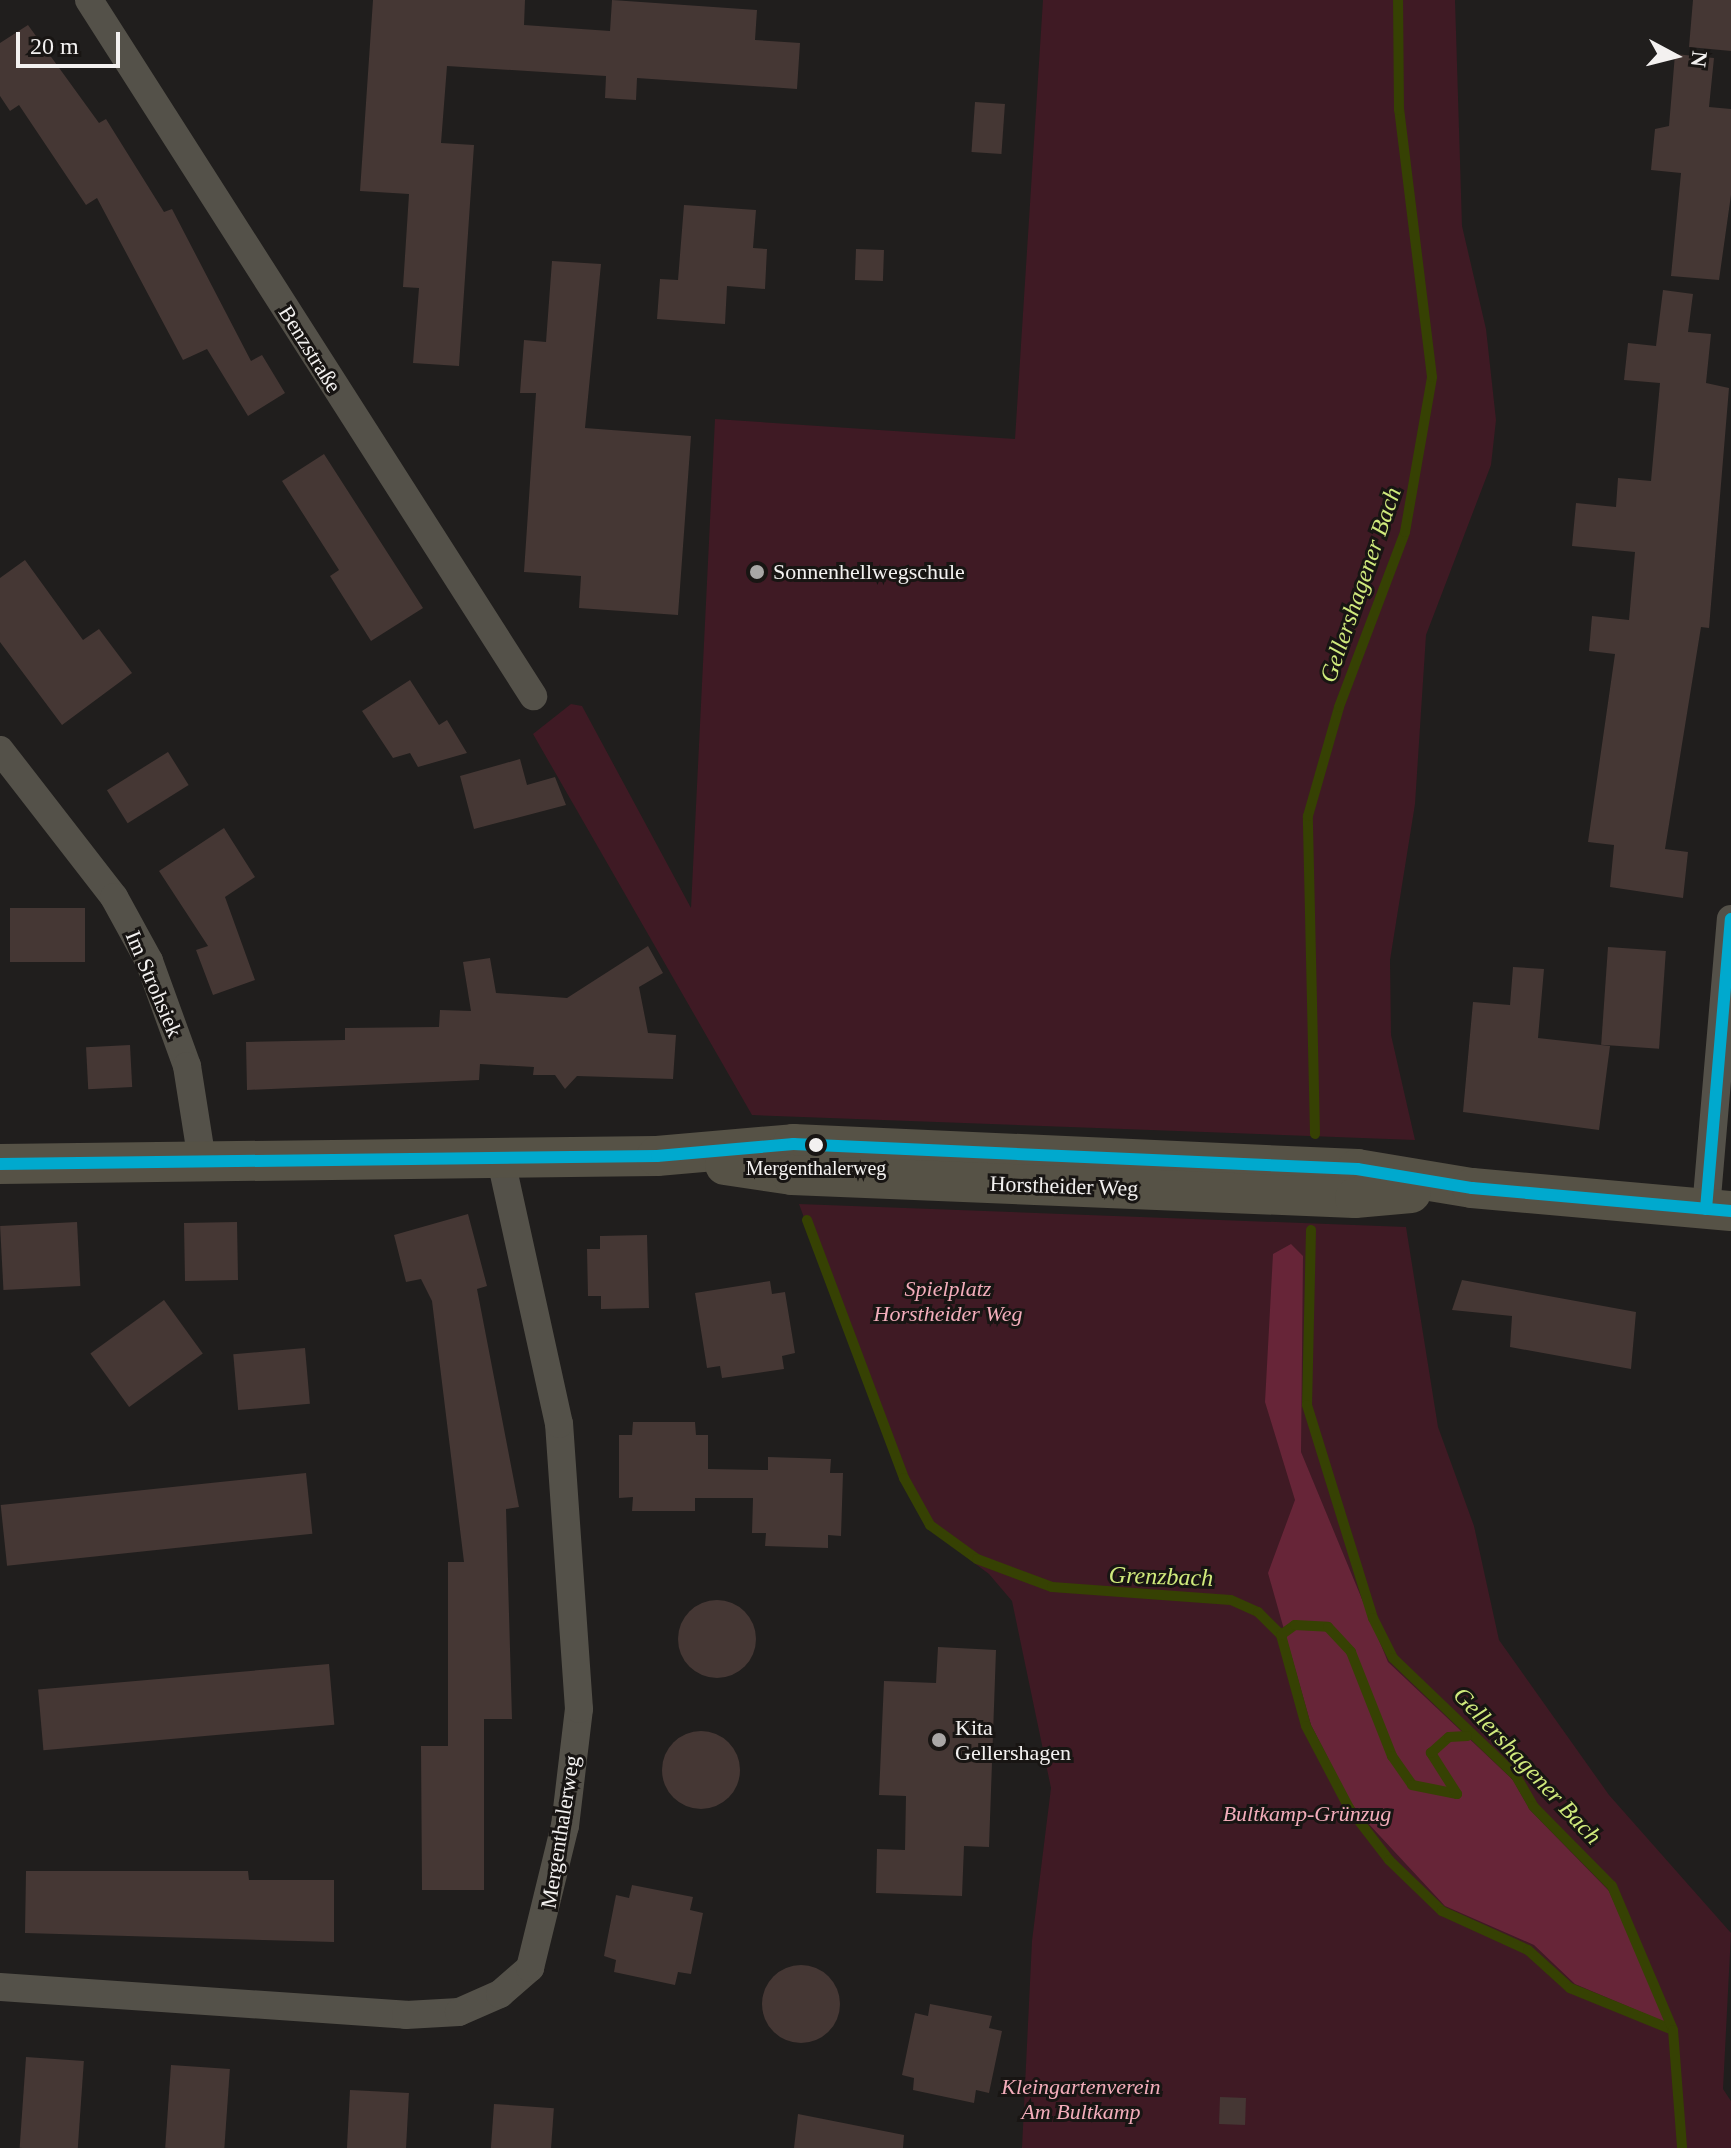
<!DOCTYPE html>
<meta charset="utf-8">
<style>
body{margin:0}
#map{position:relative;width:1731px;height:2148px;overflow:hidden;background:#201e1d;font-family:"Times New Roman",serif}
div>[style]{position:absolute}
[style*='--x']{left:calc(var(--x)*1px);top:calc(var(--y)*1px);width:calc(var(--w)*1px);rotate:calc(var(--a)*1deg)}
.green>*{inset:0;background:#3f1a24}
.forest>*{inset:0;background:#672538}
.stream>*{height:10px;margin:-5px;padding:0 5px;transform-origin:5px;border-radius:5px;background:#364103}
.building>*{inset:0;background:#453734;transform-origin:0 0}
.round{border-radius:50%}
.street>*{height:28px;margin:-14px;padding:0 14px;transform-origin:14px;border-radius:14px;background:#545149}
.secondary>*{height:40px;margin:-20px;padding:0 20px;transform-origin:20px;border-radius:20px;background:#565246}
.bus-1>*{height:12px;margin:-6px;padding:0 6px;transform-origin:6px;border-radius:6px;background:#00a9ce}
.dots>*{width:22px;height:22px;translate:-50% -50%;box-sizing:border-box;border:4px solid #181513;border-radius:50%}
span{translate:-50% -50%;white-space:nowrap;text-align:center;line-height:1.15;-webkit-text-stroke:6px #181513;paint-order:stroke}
.bus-label{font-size:20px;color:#f3f1f0}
.street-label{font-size:22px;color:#f3f1f0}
.poi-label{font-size:22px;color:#f3f1f0}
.left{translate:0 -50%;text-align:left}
.park-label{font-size:22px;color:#f3adbb;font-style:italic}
.water-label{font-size:24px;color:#d0ea7c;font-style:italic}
.north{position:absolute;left:1635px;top:16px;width:80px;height:80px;-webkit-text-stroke:6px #181513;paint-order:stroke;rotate:97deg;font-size:22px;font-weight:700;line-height:32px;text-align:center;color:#f3f1f0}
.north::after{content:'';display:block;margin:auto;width:28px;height:36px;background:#f3f1f0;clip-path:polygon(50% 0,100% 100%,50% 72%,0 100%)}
.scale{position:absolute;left:16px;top:32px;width:104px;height:36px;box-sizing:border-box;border:4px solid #f3f1f0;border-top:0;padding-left:10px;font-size:24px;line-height:28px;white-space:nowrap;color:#f3f1f0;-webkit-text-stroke:6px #181513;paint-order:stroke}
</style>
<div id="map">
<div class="green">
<i style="clip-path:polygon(1043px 0,1455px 0,1462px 226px,1486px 329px,1496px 420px,1491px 465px,1426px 635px,1415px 804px,1390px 960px,1391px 1035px,1415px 1140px,752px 1115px,533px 734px,571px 704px,582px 706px,691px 908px,715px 419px,1015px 439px)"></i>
<i style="clip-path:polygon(799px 1204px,1406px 1227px,1438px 1427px,1474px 1526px,1499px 1640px,1609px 1795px,1731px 1933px,1723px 2089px,1731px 2101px,1731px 2148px,1022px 2148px,1032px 1941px,1051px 1788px,1012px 1601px,989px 1574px,929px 1529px,900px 1479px)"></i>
</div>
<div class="forest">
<i style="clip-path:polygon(1291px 1244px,1303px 1256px,1301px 1452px,1388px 1662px,1513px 1780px,1530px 1810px,1609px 1891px,1667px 2023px,1575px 1984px,1534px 1945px,1445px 1906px,1353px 1807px,1311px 1725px,1268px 1573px,1295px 1500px,1265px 1402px,1273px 1254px)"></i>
</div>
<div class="stream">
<i style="--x:1315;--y:1134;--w:318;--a:-91.3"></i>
<i style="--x:1308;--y:816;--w:113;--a:-74.1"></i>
<i style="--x:1339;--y:707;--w:187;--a:-69.3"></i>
<i style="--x:1405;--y:532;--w:157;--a:-80.1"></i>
<i style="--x:1432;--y:377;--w:269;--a:-97"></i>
<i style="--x:1399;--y:110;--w:110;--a:-90.5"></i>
<i style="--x:807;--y:1220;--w:276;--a:69.4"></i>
<i style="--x:904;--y:1478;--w:54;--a:61"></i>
<i style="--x:930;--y:1525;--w:58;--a:35.9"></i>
<i style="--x:977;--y:1559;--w:80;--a:20.5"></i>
<i style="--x:1052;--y:1587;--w:179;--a:4.2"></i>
<i style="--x:1231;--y:1600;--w:30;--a:24"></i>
<i style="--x:1258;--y:1612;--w:33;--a:45"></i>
<i style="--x:1281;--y:1635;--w:94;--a:74.6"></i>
<i style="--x:1306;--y:1726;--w:93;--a:62.3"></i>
<i style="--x:1349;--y:1808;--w:66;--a:52.4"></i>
<i style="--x:1389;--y:1860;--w:74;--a:43.9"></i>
<i style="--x:1442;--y:1911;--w:94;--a:24.4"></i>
<i style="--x:1528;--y:1950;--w:57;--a:42.1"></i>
<i style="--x:1570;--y:1988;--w:111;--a:22.2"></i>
<i style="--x:1311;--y:1230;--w:175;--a:91.3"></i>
<i style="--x:1307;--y:1405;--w:223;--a:72.8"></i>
<i style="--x:1373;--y:1618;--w:45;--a:63.4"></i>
<i style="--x:1393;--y:1658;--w:170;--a:43.8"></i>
<i style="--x:1516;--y:1776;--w:34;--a:60"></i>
<i style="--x:1533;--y:1806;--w:112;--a:45.4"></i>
<i style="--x:1612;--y:1886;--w:156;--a:67"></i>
<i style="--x:1673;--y:2030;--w:118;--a:85.6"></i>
<i style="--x:1281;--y:1635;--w:17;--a:-36"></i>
<i style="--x:1295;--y:1625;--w:33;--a:3"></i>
<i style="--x:1328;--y:1627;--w:34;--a:47"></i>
<i style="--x:1351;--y:1652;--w:112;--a:68.5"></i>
<i style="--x:1392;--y:1756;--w:35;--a:55"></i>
<i style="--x:1412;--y:1785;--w:46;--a:11.3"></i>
<i style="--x:1457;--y:1794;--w:49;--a:-122.4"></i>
<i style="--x:1431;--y:1753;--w:24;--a:-42"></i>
<i style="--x:1449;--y:1737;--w:18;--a:-3"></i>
</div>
<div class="building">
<i style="clip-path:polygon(373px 0,525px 0,524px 25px,610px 31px,612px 0,757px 10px,755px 40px,800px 43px,797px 89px,637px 78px,636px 100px,619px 99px,605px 98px,606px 76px,447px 66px,441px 143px,474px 145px,459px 366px,413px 363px,419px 288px,403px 287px,409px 194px,360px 191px)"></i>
<i style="clip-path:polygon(1693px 0,1731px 0,1731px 51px,1689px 47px)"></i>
<i style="clip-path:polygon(28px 25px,99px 123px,106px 119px,164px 212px,172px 209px,251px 361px,262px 355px,285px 393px,248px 416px,207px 349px,183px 360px,97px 198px,86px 205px,19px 105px,10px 111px,0 96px,0 43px)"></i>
<i style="clip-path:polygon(1675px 54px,1714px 58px,1709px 107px,1731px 109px,1731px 195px,1719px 280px,1671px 276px,1681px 173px,1651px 170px,1655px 129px,1669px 126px)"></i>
<i style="left:975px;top:102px;width:30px;height:50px;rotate:4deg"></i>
<i style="clip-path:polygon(684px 205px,756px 210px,753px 248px,767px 249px,765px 289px,727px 286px,725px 324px,657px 319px,660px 279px,678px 280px)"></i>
<i style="left:856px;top:249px;width:28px;height:31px;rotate:2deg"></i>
<i style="clip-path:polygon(552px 261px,601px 264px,585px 428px,691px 436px,678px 615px,579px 608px,581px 576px,524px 572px,536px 393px,520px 393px,524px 340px,546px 342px)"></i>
<i style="clip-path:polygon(1663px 290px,1693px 294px,1688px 332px,1711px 334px,1706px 383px,1729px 388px,1709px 628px,1701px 627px,1665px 849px,1688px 852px,1683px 898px,1610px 887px,1614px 845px,1588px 842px,1615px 654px,1589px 651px,1592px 616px,1629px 620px,1635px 552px,1572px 546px,1576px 503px,1616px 507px,1618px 478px,1651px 481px,1660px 383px,1624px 380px,1628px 343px,1656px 346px)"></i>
<i style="clip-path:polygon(324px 454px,423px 608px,371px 641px,330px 576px,339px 570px,282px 481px)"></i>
<i style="clip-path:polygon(25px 560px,83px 640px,99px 629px,132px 673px,62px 725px,0 642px,0 578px)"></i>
<i style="clip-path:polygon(410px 680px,439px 725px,447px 720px,467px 753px,418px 767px,410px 753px,393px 758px,362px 711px)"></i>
<i style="left:168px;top:752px;width:39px;height:72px;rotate:58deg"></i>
<i style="clip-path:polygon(520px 759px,527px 785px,555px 777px,566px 805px,474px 829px,460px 776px)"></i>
<i style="clip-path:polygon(224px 828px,255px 877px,225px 897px,255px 980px,213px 995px,196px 950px,208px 946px,159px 871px)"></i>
<i style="left:10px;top:908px;width:75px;height:54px"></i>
<i style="clip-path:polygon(648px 946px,663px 973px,639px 987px,648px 1033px,676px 1035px,673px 1079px,577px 1076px,565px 1089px,555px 1075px,533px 1075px,534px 1067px,480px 1064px,479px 1080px,247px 1090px,246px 1042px,345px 1040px,345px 1028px,439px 1027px,440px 1010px,471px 1011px,463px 962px,490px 958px,496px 993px,567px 998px)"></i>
<i style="left:1608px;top:947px;width:58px;height:98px;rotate:4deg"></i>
<i style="clip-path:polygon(1513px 967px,1544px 969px,1538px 1038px,1610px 1046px,1599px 1130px,1463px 1112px,1473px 1002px,1510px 1005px)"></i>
<i style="left:130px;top:1045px;width:42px;height:44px;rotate:87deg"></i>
<i style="clip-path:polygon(468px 1214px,487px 1286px,477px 1289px,519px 1507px,506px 1509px,512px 1719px,484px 1719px,484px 1890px,422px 1890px,421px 1746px,448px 1746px,448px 1562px,464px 1562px,432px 1301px,421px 1279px,406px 1282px,394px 1235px)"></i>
<i style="left:77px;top:1222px;width:64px;height:77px;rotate:87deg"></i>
<i style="left:237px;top:1222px;width:58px;height:53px;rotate:89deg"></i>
<i style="clip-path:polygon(647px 1235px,649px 1308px,601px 1309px,601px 1296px,588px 1296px,587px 1249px,600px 1249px,600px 1236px)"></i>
<i style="clip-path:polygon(1462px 1280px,1636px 1312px,1631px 1369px,1510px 1347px,1512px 1316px,1452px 1310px)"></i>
<i style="clip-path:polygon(770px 1281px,772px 1294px,785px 1292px,795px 1353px,782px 1356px,784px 1369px,722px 1378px,720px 1366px,707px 1368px,695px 1293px)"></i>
<i style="left:164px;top:1300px;width:66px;height:91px;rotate:54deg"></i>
<i style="left:305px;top:1348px;width:56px;height:72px;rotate:85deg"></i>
<i style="clip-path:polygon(633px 1422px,695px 1422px,696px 1435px,708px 1435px,708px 1469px,768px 1470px,768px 1457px,831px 1459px,830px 1473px,843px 1473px,841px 1536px,828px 1535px,828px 1548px,765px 1546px,766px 1533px,752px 1533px,753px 1498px,695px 1498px,695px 1511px,632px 1511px,633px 1497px,619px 1498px,619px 1435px,632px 1435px)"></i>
<i style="left:306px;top:1473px;width:61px;height:307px;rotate:84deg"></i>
<i class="round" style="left:678px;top:1600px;width:78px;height:78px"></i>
<i style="clip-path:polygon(938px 1647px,996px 1650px,989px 1847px,964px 1846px,962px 1896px,876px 1893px,877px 1849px,905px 1850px,906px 1796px,879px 1795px,884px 1681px,936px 1683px)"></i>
<i style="left:329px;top:1664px;width:61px;height:292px;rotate:85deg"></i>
<i class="round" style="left:662px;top:1731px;width:78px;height:78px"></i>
<i style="clip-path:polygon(26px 1871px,248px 1871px,249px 1880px,334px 1880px,334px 1942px,25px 1933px)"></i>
<i style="clip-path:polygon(632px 1885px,693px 1897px,690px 1910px,703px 1913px,691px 1974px,678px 1972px,675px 1985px,614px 1972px,616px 1960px,604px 1956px,616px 1895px,629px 1898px)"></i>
<i class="round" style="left:762px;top:1965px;width:78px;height:78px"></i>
<i style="clip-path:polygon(930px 2004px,992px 2016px,989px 2028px,1002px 2031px,989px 2093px,976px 2090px,974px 2103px,913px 2090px,914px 2078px,902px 2075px,915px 2013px,928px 2016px)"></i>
<i style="left:26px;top:2057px;width:58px;height:91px;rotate:4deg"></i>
<i style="left:171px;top:2065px;width:59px;height:83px;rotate:4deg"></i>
<i style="left:350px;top:2090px;width:59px;height:58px;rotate:3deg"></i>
<i style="left:1220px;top:2097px;width:26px;height:27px;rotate:2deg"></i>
<i style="left:494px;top:2104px;width:60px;height:44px;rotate:4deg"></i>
<i style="clip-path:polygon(798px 2114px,904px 2135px,903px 2148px,794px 2148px)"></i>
</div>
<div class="street">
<i style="--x:89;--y:0;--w:826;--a:57.46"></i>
<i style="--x:0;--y:750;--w:186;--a:52.2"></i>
<i style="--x:114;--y:897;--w:73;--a:61.3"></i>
<i style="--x:149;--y:961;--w:112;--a:70.1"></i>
<i style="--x:187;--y:1066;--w:96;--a:81"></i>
<i style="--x:1706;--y:1209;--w:291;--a:-85.1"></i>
<i style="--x:0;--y:1987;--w:407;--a:3.9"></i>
<i style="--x:406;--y:2015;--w:53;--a:-3.2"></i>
<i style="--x:459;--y:2012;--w:45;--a:-23.7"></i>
<i style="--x:500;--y:1994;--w:40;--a:-41"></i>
<i style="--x:530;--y:1968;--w:146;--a:-76.2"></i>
<i style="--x:565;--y:1826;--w:118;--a:-83.2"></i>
<i style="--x:579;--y:1709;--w:286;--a:-94"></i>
<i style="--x:559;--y:1424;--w:275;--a:-102.4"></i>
</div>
<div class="secondary">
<i style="--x:0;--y:1164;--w:657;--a:-0.7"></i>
<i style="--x:657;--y:1156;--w:137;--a:-5"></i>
<i style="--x:793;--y:1144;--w:565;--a:2.54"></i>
<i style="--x:1357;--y:1169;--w:117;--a:9.4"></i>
<i style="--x:1472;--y:1188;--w:260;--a:5.1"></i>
<i style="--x:725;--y:1165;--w:68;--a:8.5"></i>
<i style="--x:792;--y:1175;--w:563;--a:2.34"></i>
<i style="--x:1355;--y:1198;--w:56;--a:-5.1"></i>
</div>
<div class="bus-1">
<i style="--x:0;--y:1164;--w:657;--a:-0.7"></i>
<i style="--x:657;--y:1156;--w:137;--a:-5"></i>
<i style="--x:793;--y:1144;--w:565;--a:2.54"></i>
<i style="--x:1357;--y:1169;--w:117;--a:9.4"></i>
<i style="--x:1472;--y:1188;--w:260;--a:5.1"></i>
<i style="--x:1706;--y:1209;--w:291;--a:-85.1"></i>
</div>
<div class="dots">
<i style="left:757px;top:572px;background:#a9a7a6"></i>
<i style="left:816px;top:1145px;background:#f3f1f0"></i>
<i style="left:939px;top:1740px;background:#a9a7a6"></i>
</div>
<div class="bus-label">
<span style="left:816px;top:1168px">Mergenthalerweg</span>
</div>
<div class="street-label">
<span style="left:310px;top:349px;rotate:58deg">Benzstraße</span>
<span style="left:154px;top:984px;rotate:67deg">Im Strohsiek</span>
<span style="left:1064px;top:1186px;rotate:2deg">Horstheider Weg</span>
<span style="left:560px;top:1832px;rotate:-81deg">Mergenthalerweg</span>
</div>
<div class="poi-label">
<span class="left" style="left:773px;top:572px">Sonnenhellwegschule</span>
<span class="left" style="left:955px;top:1740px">Kita<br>Gellershagen</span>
</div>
<div class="park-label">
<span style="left:948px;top:1301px">Spielplatz<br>Horstheider Weg</span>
<span style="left:1307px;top:1814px">Bultkamp-Grünzug</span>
<span style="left:1081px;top:2099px">Kleingartenverein<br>Am Bultkamp</span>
</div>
<div class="water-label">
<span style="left:1361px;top:585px;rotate:-71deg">Gellershagener Bach</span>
<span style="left:1161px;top:1577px;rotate:2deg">Grenzbach</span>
<span style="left:1527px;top:1766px;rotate:47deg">Gellershagener Bach</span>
</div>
<div class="north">N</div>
<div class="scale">20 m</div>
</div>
